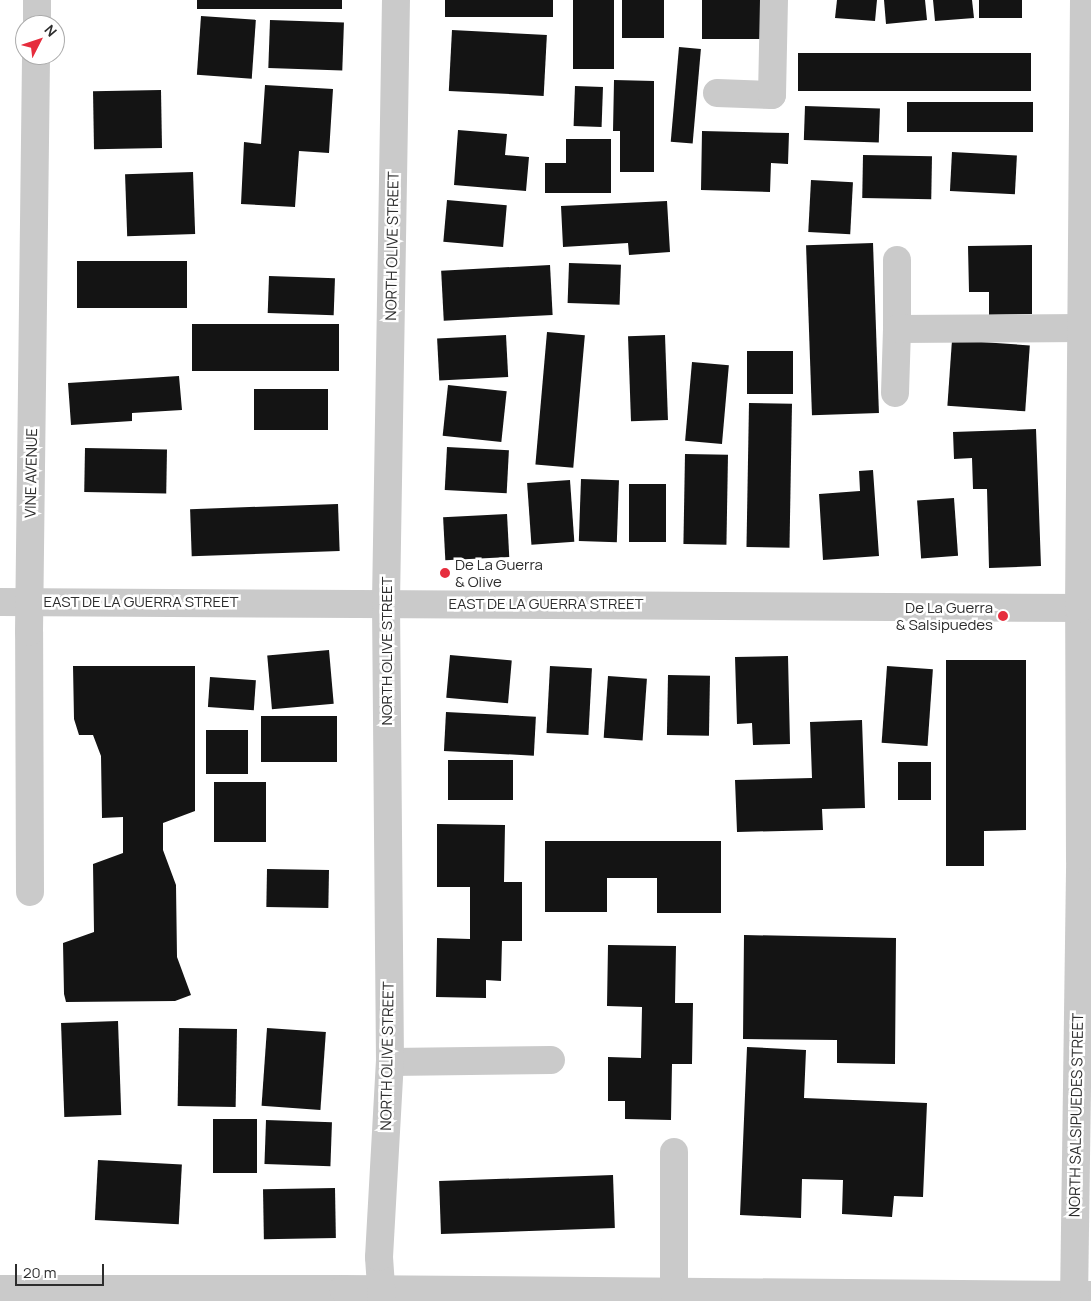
<!DOCTYPE html>
<style>
body{margin:0}
#map{position:relative;width:1091px;height:1301px;overflow:hidden;background:#fff;font-family:Manrope,sans-serif}
div>[style]{position:absolute}
[style*='--x']{left:calc(var(--x)*1px);top:calc(var(--y)*1px);width:calc(var(--w)*1px);rotate:calc(var(--a)*1deg)}
.building>*{inset:0;background:#141414;transform-origin:0 0}
.minor>*{height:28px;margin:-14px;padding:0 14px;transform-origin:14px;border-radius:14px;background:#cacaca}
.dots>*{width:14px;height:14px;translate:-50% -50%;box-sizing:border-box;border:2px solid #fff;border-radius:50%}
span{translate:-50% -50%;white-space:nowrap;text-align:center;line-height:1.15;-webkit-text-stroke:5px #fff;paint-order:stroke}
.street-label{font-size:15px;color:#2d2d2d}
.poi-label{font-size:15px;color:#2d2d2d}
.left{translate:0 -50%;text-align:left}
.right{translate:-100% -50%;text-align:right}
.north{position:absolute;left:15px;top:15px;width:50px;height:50px;box-sizing:border-box;background:#fff;border:1px solid #ababab;border-radius:50%;rotate:49deg;font-size:14px;font-weight:700;line-height:20px;text-align:center;color:#2d2d2d}
.north::after{content:'';display:block;margin:auto;width:18px;height:22px;background:#e62d3d;clip-path:polygon(50% 0,100% 100%,50% 72%,0 100%)}
.scale{position:absolute;left:15px;top:1264px;width:89px;height:22px;box-sizing:border-box;border:2px solid #2d2d2d;border-top:0;padding-left:6px;font-size:15px;line-height:18px;white-space:nowrap;color:#2d2d2d;-webkit-text-stroke:4px #fff;paint-order:stroke}
</style>
<div id="map">
<div class="building">
<i style="left:197px;top:0;width:145px;height:9px"></i>
<i style="left:445px;top:0;width:108px;height:17px"></i>
<i style="left:573px;top:0;width:41px;height:69px"></i>
<i style="left:622px;top:0;width:42px;height:38px"></i>
<i style="left:702px;top:0;width:60px;height:39px"></i>
<i style="clip-path:polygon(837px 0,877px 0,875px 21px,835px 18px)"></i>
<i style="clip-path:polygon(884px 0,925px 0,927px 20px,886px 24px)"></i>
<i style="clip-path:polygon(933px 0,972px 0,974px 18px,935px 21px)"></i>
<i style="left:979px;top:0;width:43px;height:18px"></i>
<i style="left:201px;top:16px;width:55px;height:59px;rotate:4deg"></i>
<i style="left:270px;top:20px;width:74px;height:48px;rotate:2deg"></i>
<i style="left:452px;top:30px;width:95px;height:61px;rotate:3deg"></i>
<i style="left:679px;top:47px;width:22px;height:95px;rotate:5deg"></i>
<i style="left:1031px;top:53px;width:38px;height:233px;rotate:90deg"></i>
<i style="clip-path:polygon(614px 80px,654px 81px,654px 172px,620px 172px,620px 131px,613px 131px)"></i>
<i style="clip-path:polygon(265px 85px,333px 89px,329px 153px,299px 151px,295px 207px,241px 204px,244px 142px,261px 144px)"></i>
<i style="left:575px;top:86px;width:28px;height:40px;rotate:2deg"></i>
<i style="left:161px;top:90px;width:58px;height:68px;rotate:89deg"></i>
<i style="left:907px;top:102px;width:126px;height:30px"></i>
<i style="left:805px;top:106px;width:75px;height:34px;rotate:2deg"></i>
<i style="clip-path:polygon(458px 130px,507px 134px,505px 155px,529px 157px,526px 191px,454px 185px)"></i>
<i style="clip-path:polygon(702px 131px,789px 133px,788px 164px,771px 163px,770px 192px,701px 190px)"></i>
<i style="clip-path:polygon(566px 139px,611px 139px,611px 193px,545px 193px,545px 163px,566px 163px)"></i>
<i style="left:952px;top:152px;width:65px;height:39px;rotate:3deg"></i>
<i style="left:863px;top:155px;width:69px;height:43px;rotate:1deg"></i>
<i style="left:193px;top:172px;width:62px;height:68px;rotate:88deg"></i>
<i style="left:811px;top:180px;width:42px;height:52px;rotate:3deg"></i>
<i style="left:447px;top:200px;width:60px;height:42px;rotate:5deg"></i>
<i style="clip-path:polygon(667px 201px,670px 252px,629px 255px,628px 243px,563px 247px,561px 206px)"></i>
<i style="left:873px;top:243px;width:170px;height:67px;rotate:88deg"></i>
<i style="clip-path:polygon(1032px 245px,1032px 314px,989px 315px,989px 292px,969px 292px,968px 246px)"></i>
<i style="left:77px;top:261px;width:110px;height:47px"></i>
<i style="left:569px;top:263px;width:52px;height:40px;rotate:2deg"></i>
<i style="left:550px;top:265px;width:50px;height:109px;rotate:87deg"></i>
<i style="left:269px;top:276px;width:66px;height:37px;rotate:2deg"></i>
<i style="left:192px;top:324px;width:147px;height:47px"></i>
<i style="left:547px;top:332px;width:38px;height:133px;rotate:5deg"></i>
<i style="left:506px;top:335px;width:42px;height:69px;rotate:87deg"></i>
<i style="left:665px;top:335px;width:85px;height:37px;rotate:88deg"></i>
<i style="left:952px;top:340px;width:78px;height:66px;rotate:4deg"></i>
<i style="left:747px;top:351px;width:46px;height:43px"></i>
<i style="left:692px;top:362px;width:37px;height:79px;rotate:5deg"></i>
<i style="clip-path:polygon(179px 376px,182px 410px,132px 413px,132px 421px,71px 425px,68px 383px)"></i>
<i style="left:448px;top:385px;width:59px;height:51px;rotate:6deg"></i>
<i style="left:254px;top:389px;width:74px;height:41px"></i>
<i style="left:749px;top:403px;width:43px;height:144px;rotate:1deg"></i>
<i style="clip-path:polygon(1036px 429px,1041px 566px,989px 568px,987px 489px,973px 489px,972px 458px,954px 459px,953px 432px)"></i>
<i style="left:447px;top:447px;width:62px;height:43px;rotate:3deg"></i>
<i style="left:85px;top:448px;width:82px;height:44px;rotate:1deg"></i>
<i style="left:685px;top:454px;width:43px;height:90px;rotate:1deg"></i>
<i style="clip-path:polygon(873px 470px,879px 556px,823px 560px,819px 494px,860px 491px,859px 471px)"></i>
<i style="left:581px;top:479px;width:38px;height:62px;rotate:2deg"></i>
<i style="left:570px;top:480px;width:62px;height:43px;rotate:86deg"></i>
<i style="left:629px;top:484px;width:37px;height:58px"></i>
<i style="left:954px;top:498px;width:58px;height:37px;rotate:86deg"></i>
<i style="left:338px;top:504px;width:47px;height:148px;rotate:88deg"></i>
<i style="left:507px;top:514px;width:43px;height:64px;rotate:87deg"></i>
<i style="left:329px;top:650px;width:54px;height:62px;rotate:85deg"></i>
<i style="left:450px;top:655px;width:62px;height:43px;rotate:5deg"></i>
<i style="clip-path:polygon(788px 656px,790px 744px,753px 745px,752px 723px,737px 724px,735px 657px)"></i>
<i style="clip-path:polygon(946px 660px,1026px 660px,1026px 830px,984px 831px,984px 866px,946px 866px)"></i>
<i style="clip-path:polygon(73px 666px,195px 666px,195px 811px,163px 823px,163px 850px,176px 885px,177px 957px,191px 995px,175px 1001px,66px 1002px,64px 994px,63px 943px,94px 932px,93px 864px,123px 853px,123px 817px,102px 818px,101px 756px,93px 735px,79px 735px,74px 719px)"></i>
<i style="left:550px;top:666px;width:42px;height:67px;rotate:3deg"></i>
<i style="left:887px;top:666px;width:46px;height:77px;rotate:4deg"></i>
<i style="left:668px;top:675px;width:42px;height:60px;rotate:1deg"></i>
<i style="left:608px;top:676px;width:39px;height:62px;rotate:4deg"></i>
<i style="left:210px;top:677px;width:46px;height:30px;rotate:4deg"></i>
<i style="left:446px;top:712px;width:90px;height:39px;rotate:3deg"></i>
<i style="left:261px;top:716px;width:76px;height:46px"></i>
<i style="clip-path:polygon(862px 720px,865px 808px,822px 809px,823px 830px,737px 832px,735px 780px,812px 778px,810px 722px)"></i>
<i style="left:206px;top:730px;width:42px;height:44px"></i>
<i style="left:513px;top:760px;width:40px;height:65px;rotate:90deg"></i>
<i style="left:898px;top:762px;width:33px;height:38px"></i>
<i style="left:214px;top:782px;width:52px;height:60px"></i>
<i style="clip-path:polygon(437px 824px,505px 825px,504px 882px,522px 882px,522px 941px,502px 941px,501px 981px,486px 980px,486px 998px,436px 997px,437px 938px,470px 939px,470px 887px,437px 887px)"></i>
<i style="clip-path:polygon(545px 841px,721px 841px,721px 913px,657px 913px,657px 878px,607px 878px,607px 912px,545px 912px)"></i>
<i style="left:267px;top:869px;width:62px;height:38px;rotate:1deg"></i>
<i style="clip-path:polygon(744px 935px,896px 938px,895px 1064px,837px 1063px,837px 1040px,743px 1039px)"></i>
<i style="clip-path:polygon(608px 945px,676px 946px,675px 1003px,693px 1003px,692px 1064px,672px 1064px,671px 1120px,625px 1119px,625px 1101px,608px 1101px,608px 1057px,641px 1058px,642px 1007px,607px 1006px)"></i>
<i style="left:118px;top:1021px;width:94px;height:57px;rotate:88deg"></i>
<i style="left:179px;top:1028px;width:58px;height:78px;rotate:1deg"></i>
<i style="left:267px;top:1028px;width:59px;height:78px;rotate:4deg"></i>
<i style="clip-path:polygon(747px 1047px,806px 1050px,804px 1098px,927px 1103px,923px 1197px,894px 1196px,892px 1217px,842px 1214px,843px 1180px,802px 1179px,801px 1218px,740px 1215px)"></i>
<i style="left:213px;top:1119px;width:44px;height:54px"></i>
<i style="left:266px;top:1120px;width:66px;height:44px;rotate:2deg"></i>
<i style="left:98px;top:1160px;width:84px;height:60px;rotate:3deg"></i>
<i style="left:613px;top:1175px;width:53px;height:174px;rotate:88deg"></i>
<i style="left:335px;top:1188px;width:50px;height:72px;rotate:89deg"></i>
</div>
<div class="minor">
<i style="--x:37;--y:25;--w:25;--a:-90"></i>
<i style="--x:717;--y:93;--w:55;--a:2.1"></i>
<i style="--x:772;--y:95;--w:95;--a:-88.8"></i>
<i style="--x:897;--y:329;--w:69;--a:-90"></i>
<i style="--x:895;--y:393;--w:64;--a:-88.2"></i>
<i style="--x:897;--y:329;--w:185;--a:-0.3"></i>
<i style="--x:0;--y:602;--w:1091;--a:0.32"></i>
<i style="--x:30;--y:892;--w:260;--a:-90.2"></i>
<i style="--x:29;--y:632;--w:577;--a:-89.3"></i>
<i style="--x:390;--y:1062;--w:161;--a:-0.7"></i>
<i style="--x:0;--y:1289;--w:343;--a:0"></i>
<i style="--x:343;--y:1289;--w:748;--a:0.46"></i>
<i style="--x:674;--y:1292;--w:140;--a:-90"></i>
<i style="--x:382;--y:1301;--w:44;--a:-93.9"></i>
<i style="--x:379;--y:1257;--w:195;--a:-86.8"></i>
<i style="--x:390;--y:1062;--w:460;--a:-90.5"></i>
<i style="--x:386;--y:602;--w:602;--a:-89.05"></i>
<i style="--x:1074;--y:1301;--w:442;--a:-89.2"></i>
<i style="--x:1080;--y:859;--w:250;--a:-90.2"></i>
<i style="--x:1079;--y:609;--w:609;--a:-89.53"></i>
</div>
<div class="dots">
<i style="left:445px;top:573px;background:#e62d3d"></i>
<i style="left:1003px;top:616px;background:#e62d3d"></i>
</div>
<div class="street-label">
<span style="left:392px;top:246px;rotate:-89deg">NORTH OLIVE STREET</span>
<span style="left:31px;top:473px;rotate:-89deg">VINE AVENUE</span>
<span style="left:141px;top:602px">EAST DE LA GUERRA STREET</span>
<span style="left:546px;top:604px">EAST DE LA GUERRA STREET</span>
<span style="left:387px;top:651px;rotate:-90deg">NORTH OLIVE STREET</span>
<span style="left:387px;top:1056px;rotate:-89deg">NORTH OLIVE STREET</span>
<span style="left:1076px;top:1115px;rotate:-89deg">NORTH SALSIPUEDES STREET</span>
</div>
<div class="poi-label">
<span class="left" style="left:455px;top:573px">De La Guerra<br>&amp; Olive</span>
<span class="right" style="left:993px;top:616px">De La Guerra<br>&amp; Salsipuedes</span>
</div>
<div class="north">N</div>
<div class="scale">20 m</div>
</div>
